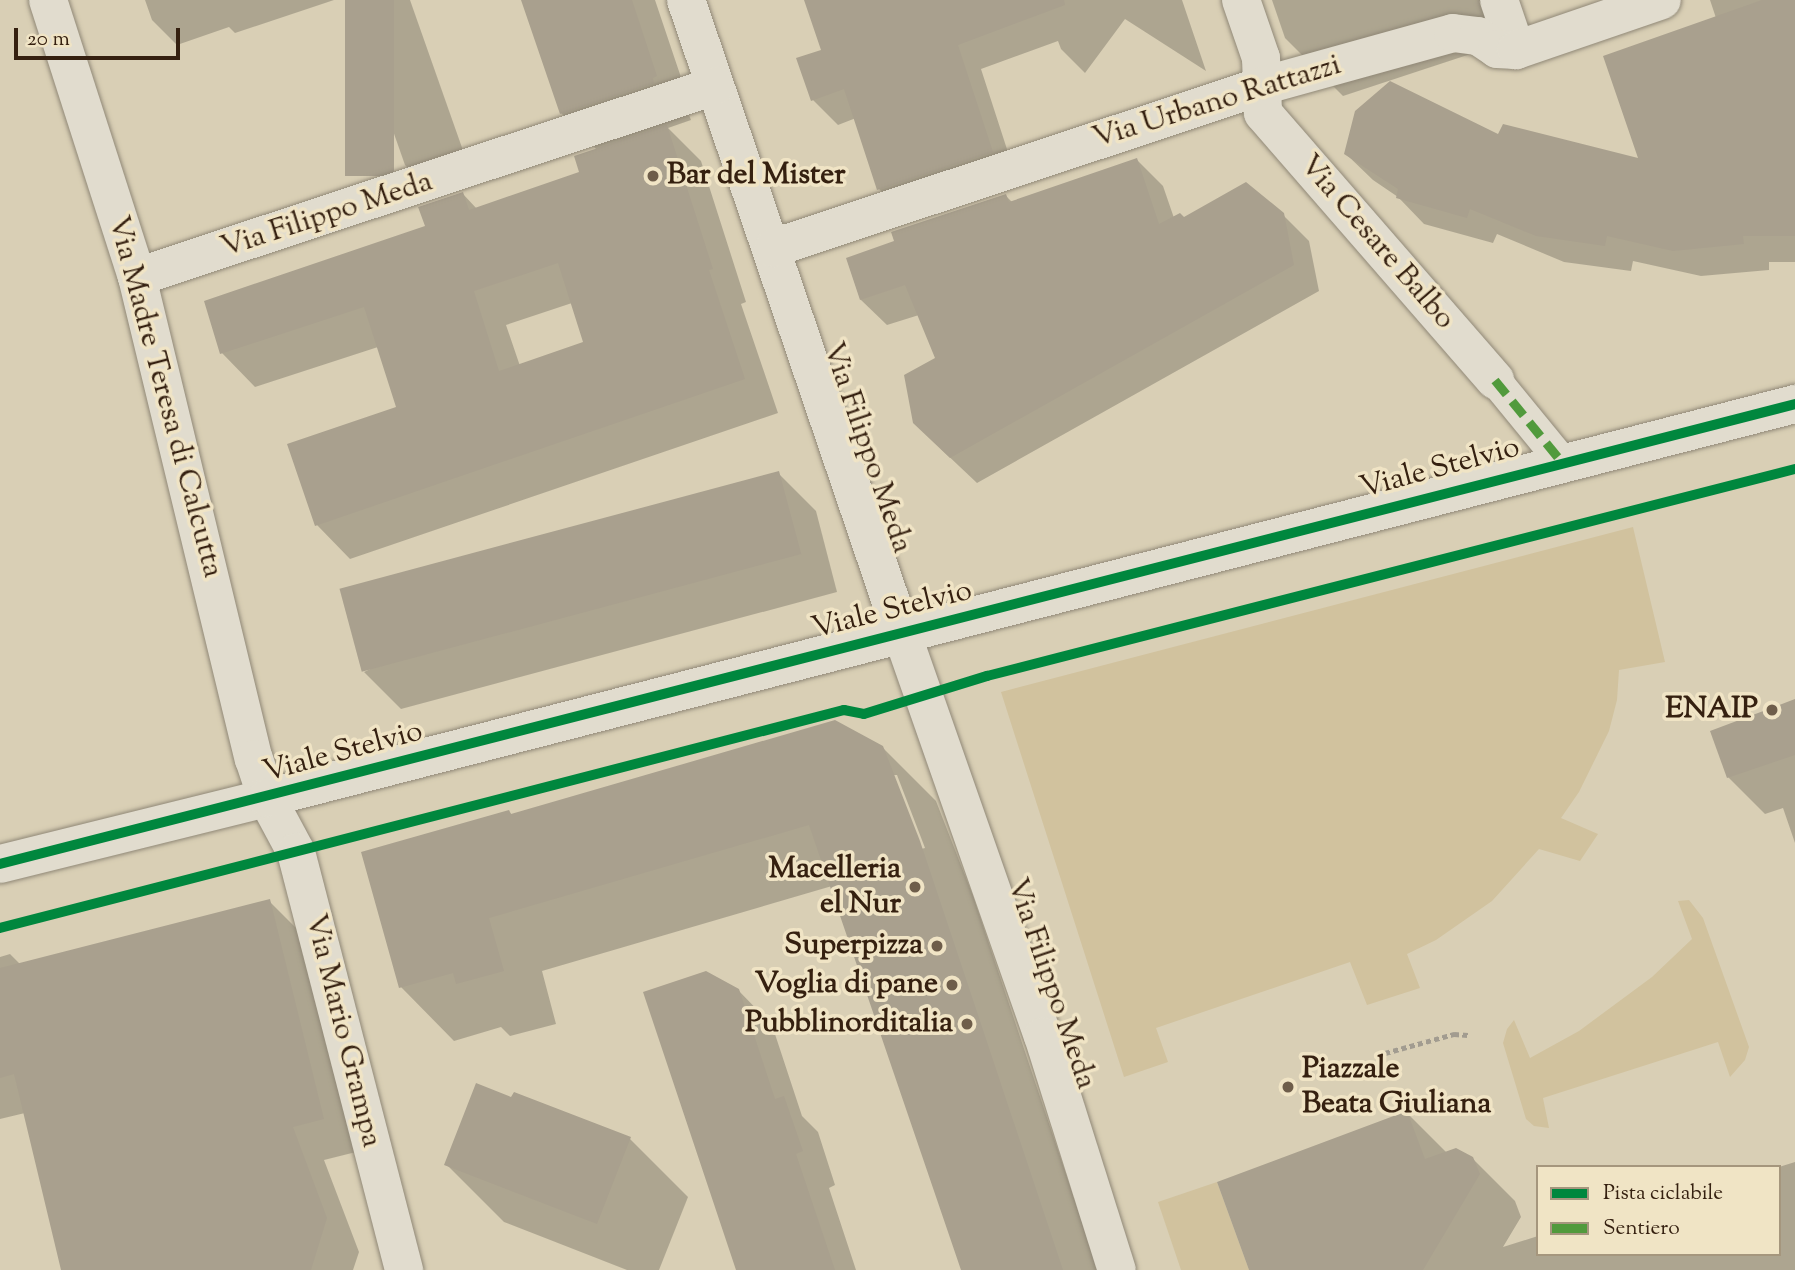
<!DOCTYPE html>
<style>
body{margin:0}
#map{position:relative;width:1795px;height:1270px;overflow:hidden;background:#d9cfb5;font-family:"Sorts Mill Goudy",serif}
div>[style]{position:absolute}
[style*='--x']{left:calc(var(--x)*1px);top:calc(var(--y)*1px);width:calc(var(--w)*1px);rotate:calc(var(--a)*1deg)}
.green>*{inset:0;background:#d1c29e}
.shadow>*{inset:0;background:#0003}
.building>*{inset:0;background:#a9a08e;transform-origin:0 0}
.path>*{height:4.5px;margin-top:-2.25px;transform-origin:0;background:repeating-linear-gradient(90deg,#a29c90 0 5px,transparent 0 8.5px)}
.roads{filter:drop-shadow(0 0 2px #908877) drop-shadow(0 0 2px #908877)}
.pedestrian>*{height:32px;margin:-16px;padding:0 16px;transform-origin:16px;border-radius:16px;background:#e1dcce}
.minor>*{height:38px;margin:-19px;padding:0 19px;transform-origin:19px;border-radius:19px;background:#e1dcce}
.tertiary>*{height:38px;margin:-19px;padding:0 19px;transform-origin:19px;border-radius:19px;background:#e1dcce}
.quiet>*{height:9px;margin-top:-4.5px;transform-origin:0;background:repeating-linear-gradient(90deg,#519a3c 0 18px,transparent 0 27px)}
.cycleway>*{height:10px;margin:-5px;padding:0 5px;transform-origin:5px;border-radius:5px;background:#00873e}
.dots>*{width:19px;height:19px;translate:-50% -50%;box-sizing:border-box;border:4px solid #f0e4c5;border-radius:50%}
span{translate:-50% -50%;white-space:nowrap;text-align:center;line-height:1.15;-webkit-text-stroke:7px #f0e4c5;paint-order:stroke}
.street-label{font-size:30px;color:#352010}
.poi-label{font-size:30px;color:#352010;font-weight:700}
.left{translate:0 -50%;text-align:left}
.right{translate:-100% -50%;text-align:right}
.legend{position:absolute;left:1536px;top:1165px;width:245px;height:91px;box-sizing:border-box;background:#f0e4c5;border:2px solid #a5967d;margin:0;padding:9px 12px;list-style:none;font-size:21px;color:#352010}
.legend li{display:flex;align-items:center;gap:14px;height:35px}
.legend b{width:35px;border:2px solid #a5967d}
.scale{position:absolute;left:14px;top:28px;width:166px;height:32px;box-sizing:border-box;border:4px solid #352010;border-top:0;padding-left:9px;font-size:21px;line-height:24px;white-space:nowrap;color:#352010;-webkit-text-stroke:5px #f0e4c5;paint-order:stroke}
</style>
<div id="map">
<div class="green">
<i style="clip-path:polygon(1633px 527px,1665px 662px,1619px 670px,1617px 700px,1609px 731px,1579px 792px,1561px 818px,1598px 834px,1580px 861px,1539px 849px,1492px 901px,1436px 940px,1407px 954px,1420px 988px,1367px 1005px,1350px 962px,1156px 1028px,1168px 1062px,1124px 1077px,1001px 692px)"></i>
<i style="clip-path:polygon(1689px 900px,1703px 918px,1749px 1047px,1745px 1060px,1730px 1077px,1718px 1042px,1543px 1098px,1549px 1128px,1534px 1126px,1526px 1119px,1503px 1043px,1507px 1029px,1514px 1020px,1530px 1058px,1579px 1031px,1652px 977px,1692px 939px,1678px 901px)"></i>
<i style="clip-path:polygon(1217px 1182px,1249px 1270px,1181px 1270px,1158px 1202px)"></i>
</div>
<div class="shadow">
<i style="clip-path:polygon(145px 0,334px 0,235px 33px,229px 27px,177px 45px,152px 20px)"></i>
<i style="clip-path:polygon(347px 0,410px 0,472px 176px,430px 190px,405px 165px)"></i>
<i style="clip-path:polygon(evenodd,523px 0,655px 0,693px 113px,689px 115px,691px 120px,668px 128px,701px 161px,746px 302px,741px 304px,778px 413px,350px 559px,317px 525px,398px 408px,378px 347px,255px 387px,222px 353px,427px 227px,463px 194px,477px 209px,581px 173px,597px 150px,561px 113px,523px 0,572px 303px,586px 344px,520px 366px,506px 325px,572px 303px)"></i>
<i style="clip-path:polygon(851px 0,1182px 0,1206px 71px,1125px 19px,1085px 73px,1061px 49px,1058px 41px,981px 69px,1016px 177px,904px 214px,879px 189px,856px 118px,838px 125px,813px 100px)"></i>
<i style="clip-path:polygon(1272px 0,1499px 0,1513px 40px,1343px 96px,1285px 38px)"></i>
<i style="clip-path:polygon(1710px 0,1795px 0,1795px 114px,1716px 18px)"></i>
<i style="clip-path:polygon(1499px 136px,1664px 166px,1795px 145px,1795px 262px,1769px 262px,1769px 270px,1701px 276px,1633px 261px,1631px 271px,1564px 262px,1497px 234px,1493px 243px,1424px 224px,1398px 197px,1373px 180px,1346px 154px)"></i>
<i style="clip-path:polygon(1137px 160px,1163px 186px,1174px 218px,1283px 215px,1309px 241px,1319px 291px,977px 483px,941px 449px,937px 359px,919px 315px,887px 325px,861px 300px,848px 259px,896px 243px,1006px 196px,1013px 203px)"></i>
<i style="clip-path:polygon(778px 473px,816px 511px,837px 592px,401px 709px,364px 672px)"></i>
<i style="clip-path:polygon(1795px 701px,1795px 843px,1783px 808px,1765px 814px,1728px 777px)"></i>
<i style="clip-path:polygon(evenodd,882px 747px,936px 801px,973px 896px,1098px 1270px,963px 1270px,832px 886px,542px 971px,556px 1024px,510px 1036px,501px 1027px,454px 1041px,401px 987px,509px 812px,513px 816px,882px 747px,893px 775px,897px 775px,925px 848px,921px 849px,893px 775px)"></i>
<i style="clip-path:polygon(269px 901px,302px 934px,356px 1152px,324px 1160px,359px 1252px,353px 1270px,63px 1270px,25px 1113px,0 1119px,0 957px,10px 954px,21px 965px)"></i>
<i style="clip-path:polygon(738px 990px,772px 1025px,802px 1116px,818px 1132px,835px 1185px,829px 1188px,856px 1270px,738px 1270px)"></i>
<i style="clip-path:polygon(1407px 1113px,1447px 1153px,1472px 1158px,1515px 1201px,1521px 1217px,1503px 1247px,1538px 1236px,1538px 1254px,1779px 1254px,1779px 1167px,1795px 1162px,1795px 1270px,1251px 1270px)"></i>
<i style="clip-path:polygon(630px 1139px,688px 1197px,659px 1270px,627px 1270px,504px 1222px,446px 1164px)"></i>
</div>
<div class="building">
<i style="left:345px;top:0;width:49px;height:176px"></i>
<i style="clip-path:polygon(521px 0,632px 0,657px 76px,653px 78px,654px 83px,560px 114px)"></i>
<i style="clip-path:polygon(804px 0,1064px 0,1065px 5px,958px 45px,993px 152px,877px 190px,844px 89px,811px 101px,796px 58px,821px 50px)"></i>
<i style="clip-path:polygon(1762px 0,1795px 0,1795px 236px,1743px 236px,1744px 244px,1673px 251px,1607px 236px,1605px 246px,1536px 236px,1470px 209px,1467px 218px,1396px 198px,1398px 189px,1344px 154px,1355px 111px,1390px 81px,1498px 134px,1503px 124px,1638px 158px,1603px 56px)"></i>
<i style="clip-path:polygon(evenodd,667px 125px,713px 269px,709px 270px,745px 379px,315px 526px,287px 444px,396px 407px,364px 307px,220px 354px,204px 301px,425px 226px,418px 207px,463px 192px,469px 210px,579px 172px,574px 156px,667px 125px,558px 263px,583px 342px,499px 371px,474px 291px,558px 263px)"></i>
<i style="clip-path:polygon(1137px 158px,1159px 224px,1180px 213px,1184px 217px,1246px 182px,1284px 213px,1294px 265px,950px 458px,913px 423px,904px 375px,935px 358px,905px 285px,860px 300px,846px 258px,894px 241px,891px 232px,1006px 194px,1009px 202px)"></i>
<i style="left:779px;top:471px;width:86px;height:455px;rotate:75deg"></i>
<i style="clip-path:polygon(1795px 699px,1795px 755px,1727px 778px,1710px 731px)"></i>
<i style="clip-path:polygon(835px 720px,883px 746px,920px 841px,1063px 1270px,961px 1270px,809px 825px,489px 918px,504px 971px,456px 984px,453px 973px,399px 988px,361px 852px,509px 810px,511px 814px)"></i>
<i style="clip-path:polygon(270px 899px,324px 1119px,293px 1127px,327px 1218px,311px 1270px,61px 1270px,14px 1074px,0 1078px,0 968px)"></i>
<i style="clip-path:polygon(706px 971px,739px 989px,775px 1099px,784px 1096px,803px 1151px,796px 1154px,835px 1270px,736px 1270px,643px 992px)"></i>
<i style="clip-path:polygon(476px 1083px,511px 1097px,514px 1092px,631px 1137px,597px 1224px,444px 1165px)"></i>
<i style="clip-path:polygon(1407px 1111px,1425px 1159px,1456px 1148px,1473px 1157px,1480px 1174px,1423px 1270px,1249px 1270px,1217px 1182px)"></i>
</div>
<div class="path">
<i style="--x:1385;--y:1053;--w:72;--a:-15.4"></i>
<i style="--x:1454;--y:1034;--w:14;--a:4"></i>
</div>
<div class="roads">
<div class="pedestrian">
<i style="--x:1495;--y:380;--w:106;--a:50.7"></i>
</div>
<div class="minor">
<i style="--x:48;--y:0;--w:291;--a:72.2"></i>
<i style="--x:137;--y:277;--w:496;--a:76.4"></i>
<i style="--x:254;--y:759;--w:41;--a:71.6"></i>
<i style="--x:267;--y:798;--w:61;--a:61.8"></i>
<i style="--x:296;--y:852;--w:432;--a:75.5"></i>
<i style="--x:686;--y:0;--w:670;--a:71.19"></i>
<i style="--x:902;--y:634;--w:426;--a:70.7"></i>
<i style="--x:1043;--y:1036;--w:245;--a:72.5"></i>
<i style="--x:1241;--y:0;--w:61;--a:71"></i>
<i style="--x:1261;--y:58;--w:55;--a:87.9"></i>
<i style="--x:1263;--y:113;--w:354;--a:49"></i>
<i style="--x:1499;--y:0;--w:53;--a:71.2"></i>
<i style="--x:773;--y:248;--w:515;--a:-18.33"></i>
<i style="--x:1262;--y:86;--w:198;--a:-15.5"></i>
<i style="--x:1453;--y:33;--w:25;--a:7"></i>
<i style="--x:1478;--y:36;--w:23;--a:34"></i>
<i style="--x:1497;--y:49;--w:19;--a:3"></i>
<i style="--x:1516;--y:50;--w:154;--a:-18.9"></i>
<i style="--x:137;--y:277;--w:609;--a:-18.29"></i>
<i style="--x:0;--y:864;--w:275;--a:-13.9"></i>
</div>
<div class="tertiary">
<i style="--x:267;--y:798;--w:1578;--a:-14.46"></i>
</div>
</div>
<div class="quiet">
<i style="--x:1495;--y:380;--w:106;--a:50.7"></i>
</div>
<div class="cycleway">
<i style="--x:0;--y:864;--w:1853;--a:-14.37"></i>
<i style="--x:0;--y:928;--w:872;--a:-14.48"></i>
<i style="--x:844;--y:710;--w:20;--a:11"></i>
<i style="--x:864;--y:714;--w:129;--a:-17.2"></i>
<i style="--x:987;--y:676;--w:834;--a:-14.37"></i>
</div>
<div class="dots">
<i style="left:653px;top:176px;background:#6e5d4a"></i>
<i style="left:1772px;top:710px;background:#6e5d4a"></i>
<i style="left:915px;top:887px;background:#6e5d4a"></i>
<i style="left:937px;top:946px;background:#6e5d4a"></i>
<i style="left:952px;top:985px;background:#6e5d4a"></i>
<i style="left:967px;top:1024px;background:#6e5d4a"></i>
<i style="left:1288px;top:1087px;background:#6e5d4a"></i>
</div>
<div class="street-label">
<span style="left:1217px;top:103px;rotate:-17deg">Via Urbano Rattazzi</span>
<span style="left:327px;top:216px;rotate:-18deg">Via Filippo Meda</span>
<span style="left:1376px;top:243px;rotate:49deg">Via Cesare Balbo</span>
<span style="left:164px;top:397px;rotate:75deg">Via Madre Teresa di Calcutta</span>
<span style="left:866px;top:448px;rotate:71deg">Via Filippo Meda</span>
<span style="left:1440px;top:469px;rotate:-15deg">Viale Stelvio</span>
<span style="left:892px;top:611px;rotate:-14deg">Viale Stelvio</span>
<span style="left:343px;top:753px;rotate:-15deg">Viale Stelvio</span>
<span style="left:1050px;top:984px;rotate:71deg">Via Filippo Meda</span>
<span style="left:342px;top:1031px;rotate:76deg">Via Mario Grampa</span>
</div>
<div class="poi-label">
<span class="left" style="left:667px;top:176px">Bar del Mister</span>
<span class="right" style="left:1758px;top:710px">ENAIP</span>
<span class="right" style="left:901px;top:887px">Macelleria<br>el Nur</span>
<span class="right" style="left:923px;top:946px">Superpizza</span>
<span class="right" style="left:938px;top:985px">Voglia di pane</span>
<span class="right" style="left:953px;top:1024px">Pubblinorditalia</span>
<span class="left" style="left:1302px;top:1087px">Piazzale<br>Beata Giuliana</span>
</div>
<ul class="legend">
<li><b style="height:9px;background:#00873e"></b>Pista ciclabile</li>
<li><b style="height:9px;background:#519a3c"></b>Sentiero</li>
</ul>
<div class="scale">20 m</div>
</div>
